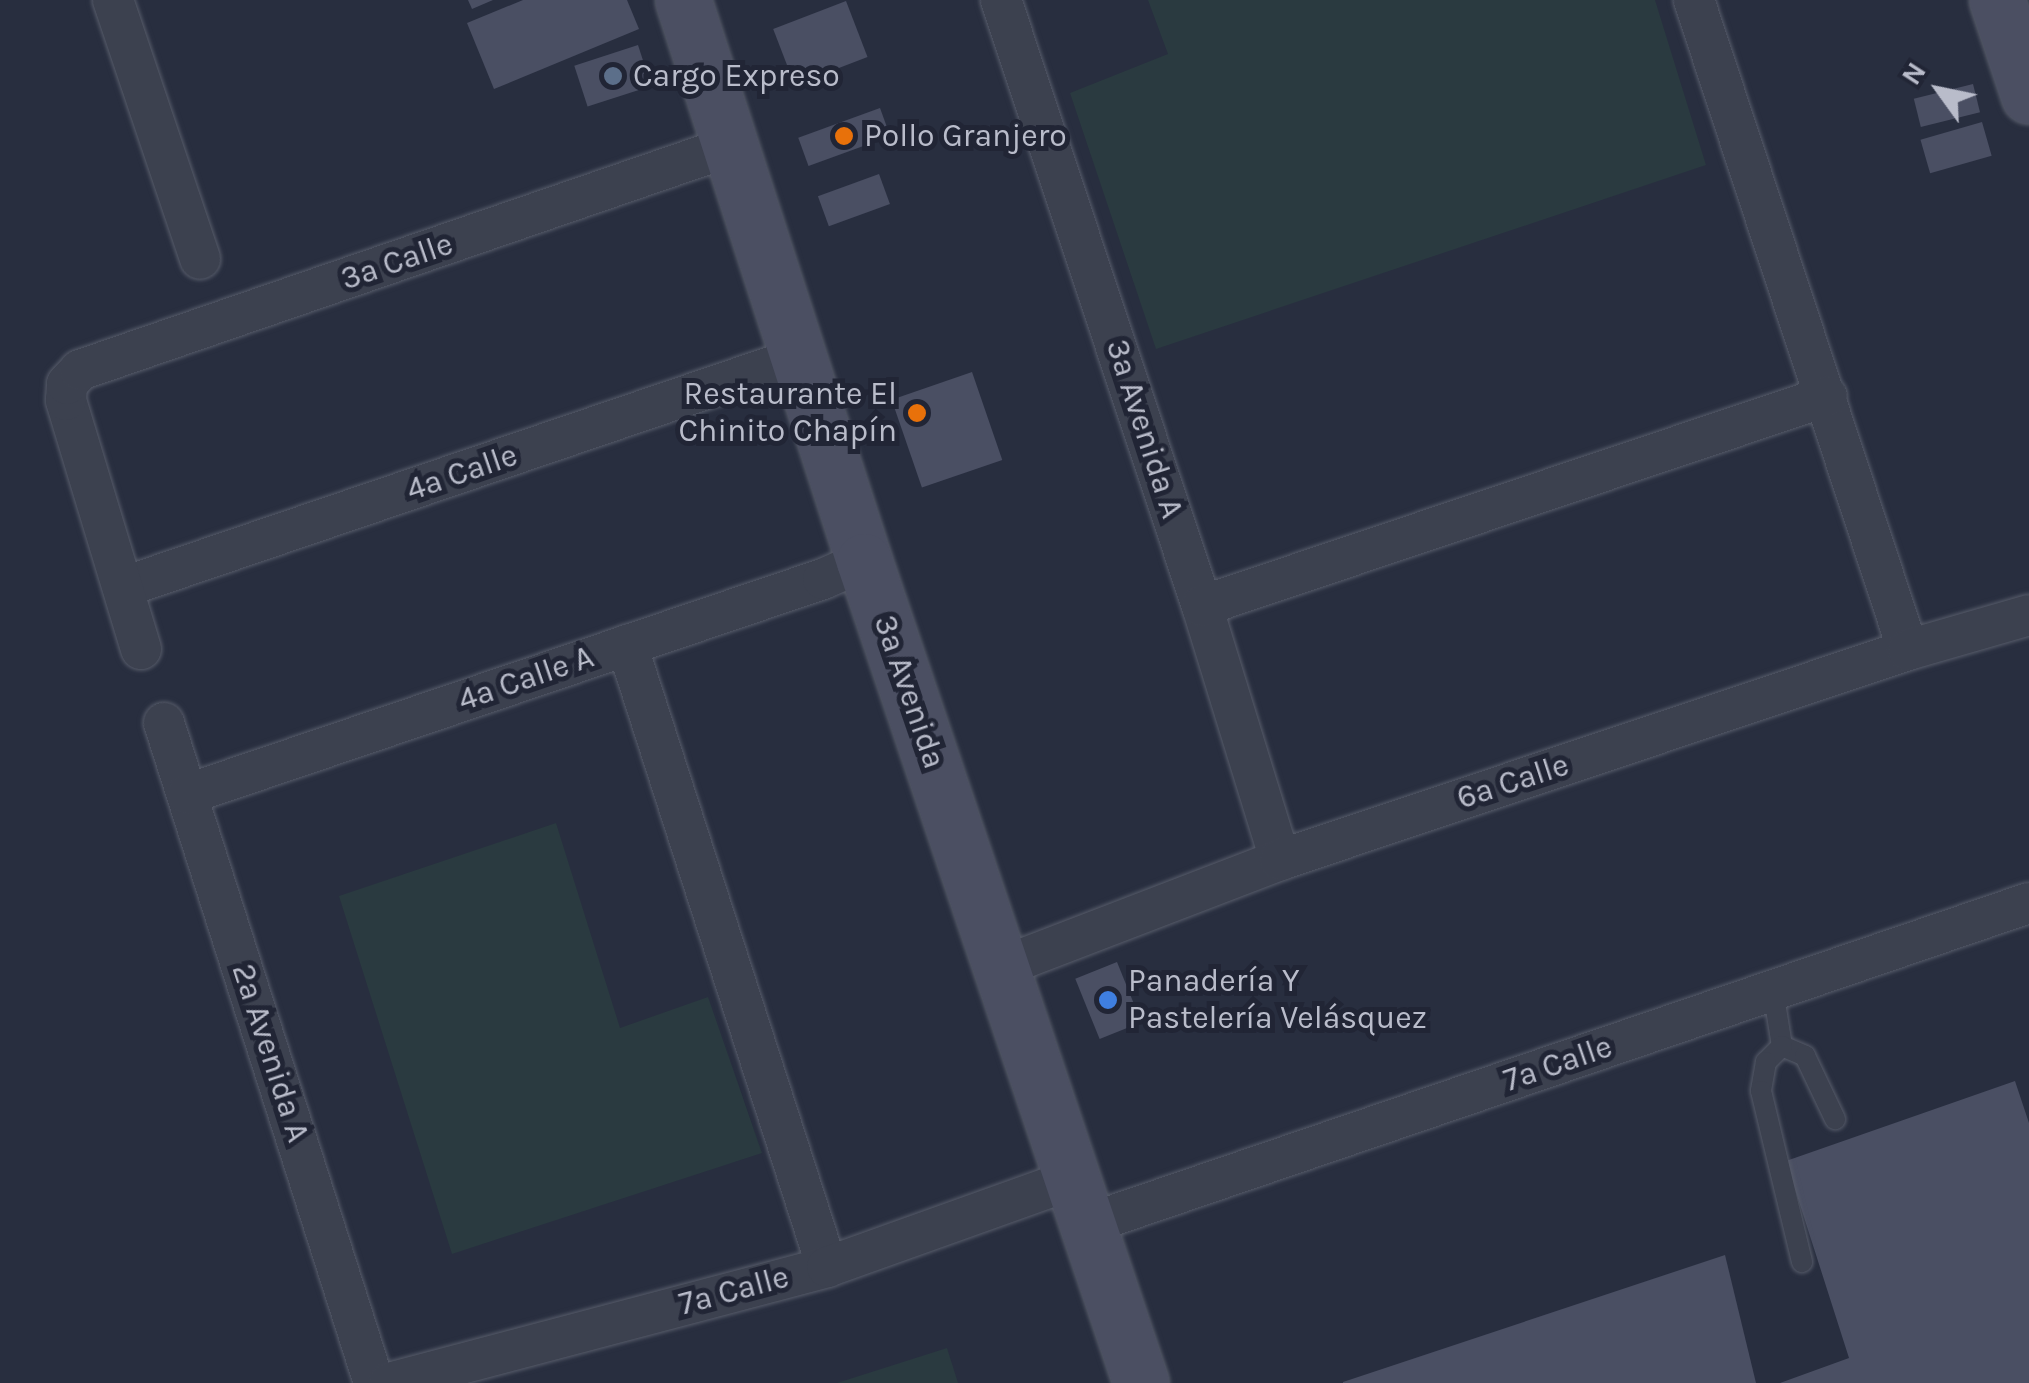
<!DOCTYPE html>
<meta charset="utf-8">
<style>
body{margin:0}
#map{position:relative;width:2029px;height:1383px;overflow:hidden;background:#282e3f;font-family:Karla,sans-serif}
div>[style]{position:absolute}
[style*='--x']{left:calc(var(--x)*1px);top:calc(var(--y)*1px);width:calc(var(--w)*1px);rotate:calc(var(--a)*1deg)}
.green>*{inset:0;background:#2a3a40}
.building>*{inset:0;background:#4a4f63;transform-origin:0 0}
.roads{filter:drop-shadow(0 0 2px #575c6a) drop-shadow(0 0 2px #575c6a)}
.service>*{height:20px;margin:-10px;padding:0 10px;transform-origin:10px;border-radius:10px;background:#3c414f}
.minor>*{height:40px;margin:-20px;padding:0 20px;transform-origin:20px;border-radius:20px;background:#3c414f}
.secondary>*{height:55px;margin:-27.5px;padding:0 27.5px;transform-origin:27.5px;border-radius:27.5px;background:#4b4f62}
.dots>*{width:28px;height:28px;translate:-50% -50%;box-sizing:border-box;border:5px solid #212535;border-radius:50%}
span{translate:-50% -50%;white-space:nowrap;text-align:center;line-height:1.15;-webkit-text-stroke:10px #212535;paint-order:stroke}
.poi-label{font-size:32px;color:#b9bcca}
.left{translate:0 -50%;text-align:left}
.right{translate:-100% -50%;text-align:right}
.street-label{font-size:32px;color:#b9bcca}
.north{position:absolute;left:1889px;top:40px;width:100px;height:100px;-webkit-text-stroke:8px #212535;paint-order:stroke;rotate:303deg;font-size:28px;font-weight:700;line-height:40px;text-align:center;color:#b9bcca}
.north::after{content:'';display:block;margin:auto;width:35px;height:45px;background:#b9bcca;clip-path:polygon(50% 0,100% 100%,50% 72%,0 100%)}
</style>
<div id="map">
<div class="green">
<i style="clip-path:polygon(1148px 0,1655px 0,1706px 165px,1156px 349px,1070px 93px,1168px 54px)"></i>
<i style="clip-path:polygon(556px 823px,620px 1028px,708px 997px,762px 1153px,452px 1254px,339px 896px)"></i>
<i style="clip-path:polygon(947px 1348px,958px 1383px,837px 1383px)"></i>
</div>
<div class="building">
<i style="clip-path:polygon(468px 0,493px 0,472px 9px)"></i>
<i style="clip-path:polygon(523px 0,627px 0,639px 29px,494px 89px,467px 23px)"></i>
<i style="left:846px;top:1px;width:60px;height:78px;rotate:69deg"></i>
<i style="left:638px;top:45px;width:43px;height:67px;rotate:72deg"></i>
<i style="left:1973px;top:84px;width:29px;height:61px;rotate:76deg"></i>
<i style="left:880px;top:108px;width:30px;height:87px;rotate:70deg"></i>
<i style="left:1982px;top:122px;width:35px;height:64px;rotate:74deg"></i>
<i style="left:879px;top:174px;width:32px;height:65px;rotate:70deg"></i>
<i style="left:972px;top:372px;width:93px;height:85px;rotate:71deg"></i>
<i style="left:1117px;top:962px;width:65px;height:45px;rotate:68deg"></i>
<i style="clip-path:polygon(2015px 1081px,2029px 1123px,2029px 1383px,1780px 1383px,1849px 1358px,1786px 1161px)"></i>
<i style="clip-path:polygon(1725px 1255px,1756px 1383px,1343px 1383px,1343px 1382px)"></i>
</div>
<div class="roads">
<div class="service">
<i style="--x:1773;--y:990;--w:57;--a:80.9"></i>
<i style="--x:1782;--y:1046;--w:25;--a:23"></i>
<i style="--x:1805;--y:1056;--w:70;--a:64.5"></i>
<i style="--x:1782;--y:1046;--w:23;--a:135"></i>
<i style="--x:1766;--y:1062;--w:29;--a:100"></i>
<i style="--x:1761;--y:1091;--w:176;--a:76.5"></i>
</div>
<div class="minor">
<i style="--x:113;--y:0;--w:273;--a:71.4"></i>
<i style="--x:1001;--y:0;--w:638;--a:71.65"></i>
<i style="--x:1202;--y:606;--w:266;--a:72.9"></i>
<i style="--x:1694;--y:0;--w:684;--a:71.78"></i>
<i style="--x:124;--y:587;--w:714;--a:-18.79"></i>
<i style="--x:1202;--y:606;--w:659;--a:-18.57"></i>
<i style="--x:627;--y:645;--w:653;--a:72.18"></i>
<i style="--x:141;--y:649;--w:260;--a:-106.8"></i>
<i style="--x:66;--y:400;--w:16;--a:-86"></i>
<i style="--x:67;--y:384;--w:19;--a:-47"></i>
<i style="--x:80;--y:370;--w:688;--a:-18.99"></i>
<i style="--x:164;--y:723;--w:693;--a:72.35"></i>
<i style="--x:188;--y:794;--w:670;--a:-18.71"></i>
<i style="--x:823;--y:579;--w:45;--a:-23.7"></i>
<i style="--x:1004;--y:966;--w:296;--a:-21"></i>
<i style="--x:1280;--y:860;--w:662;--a:-18.49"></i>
<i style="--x:1908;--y:650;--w:126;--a:-16.1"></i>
<i style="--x:1088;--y:1224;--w:994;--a:-18.84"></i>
<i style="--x:389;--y:1383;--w:453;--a:-14.8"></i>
<i style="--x:827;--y:1267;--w:261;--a:-19.7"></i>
</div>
<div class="secondary">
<i style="--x:683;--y:0;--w:589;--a:72.12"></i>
<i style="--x:864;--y:561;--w:867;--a:71.38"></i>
<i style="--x:1997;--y:0;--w:101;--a:71.6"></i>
</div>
</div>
<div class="dots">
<i style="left:613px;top:76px;background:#5c6f8a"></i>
<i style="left:844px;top:136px;background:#e8710a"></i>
<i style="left:917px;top:413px;background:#e8710a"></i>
<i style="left:1108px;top:1000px;background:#3f7fe0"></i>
</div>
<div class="poi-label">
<span class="left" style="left:633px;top:76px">Cargo Expreso</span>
<span class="left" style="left:864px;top:136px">Pollo Granjero</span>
<span class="right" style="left:897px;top:413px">Restaurante El<br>Chinito Chapín</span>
<span class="left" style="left:1128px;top:1000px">Panadería Y<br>Pastelería Velásquez</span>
</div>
<div class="street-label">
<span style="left:397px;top:262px;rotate:-19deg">3a Calle</span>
<span style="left:1144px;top:429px;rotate:72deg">3a Avenida A</span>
<span style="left:462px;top:473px;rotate:-19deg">4a Calle</span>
<span style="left:526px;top:679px;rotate:-19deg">4a Calle A</span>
<span style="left:909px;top:692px;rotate:71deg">3a Avenida</span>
<span style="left:1513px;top:782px;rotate:-18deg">6a Calle</span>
<span style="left:270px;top:1053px;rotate:72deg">2a Avenida A</span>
<span style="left:1558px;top:1064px;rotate:-19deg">7a Calle</span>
<span style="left:734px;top:1291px;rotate:-15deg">7a Calle</span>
</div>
<div class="north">N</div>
</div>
